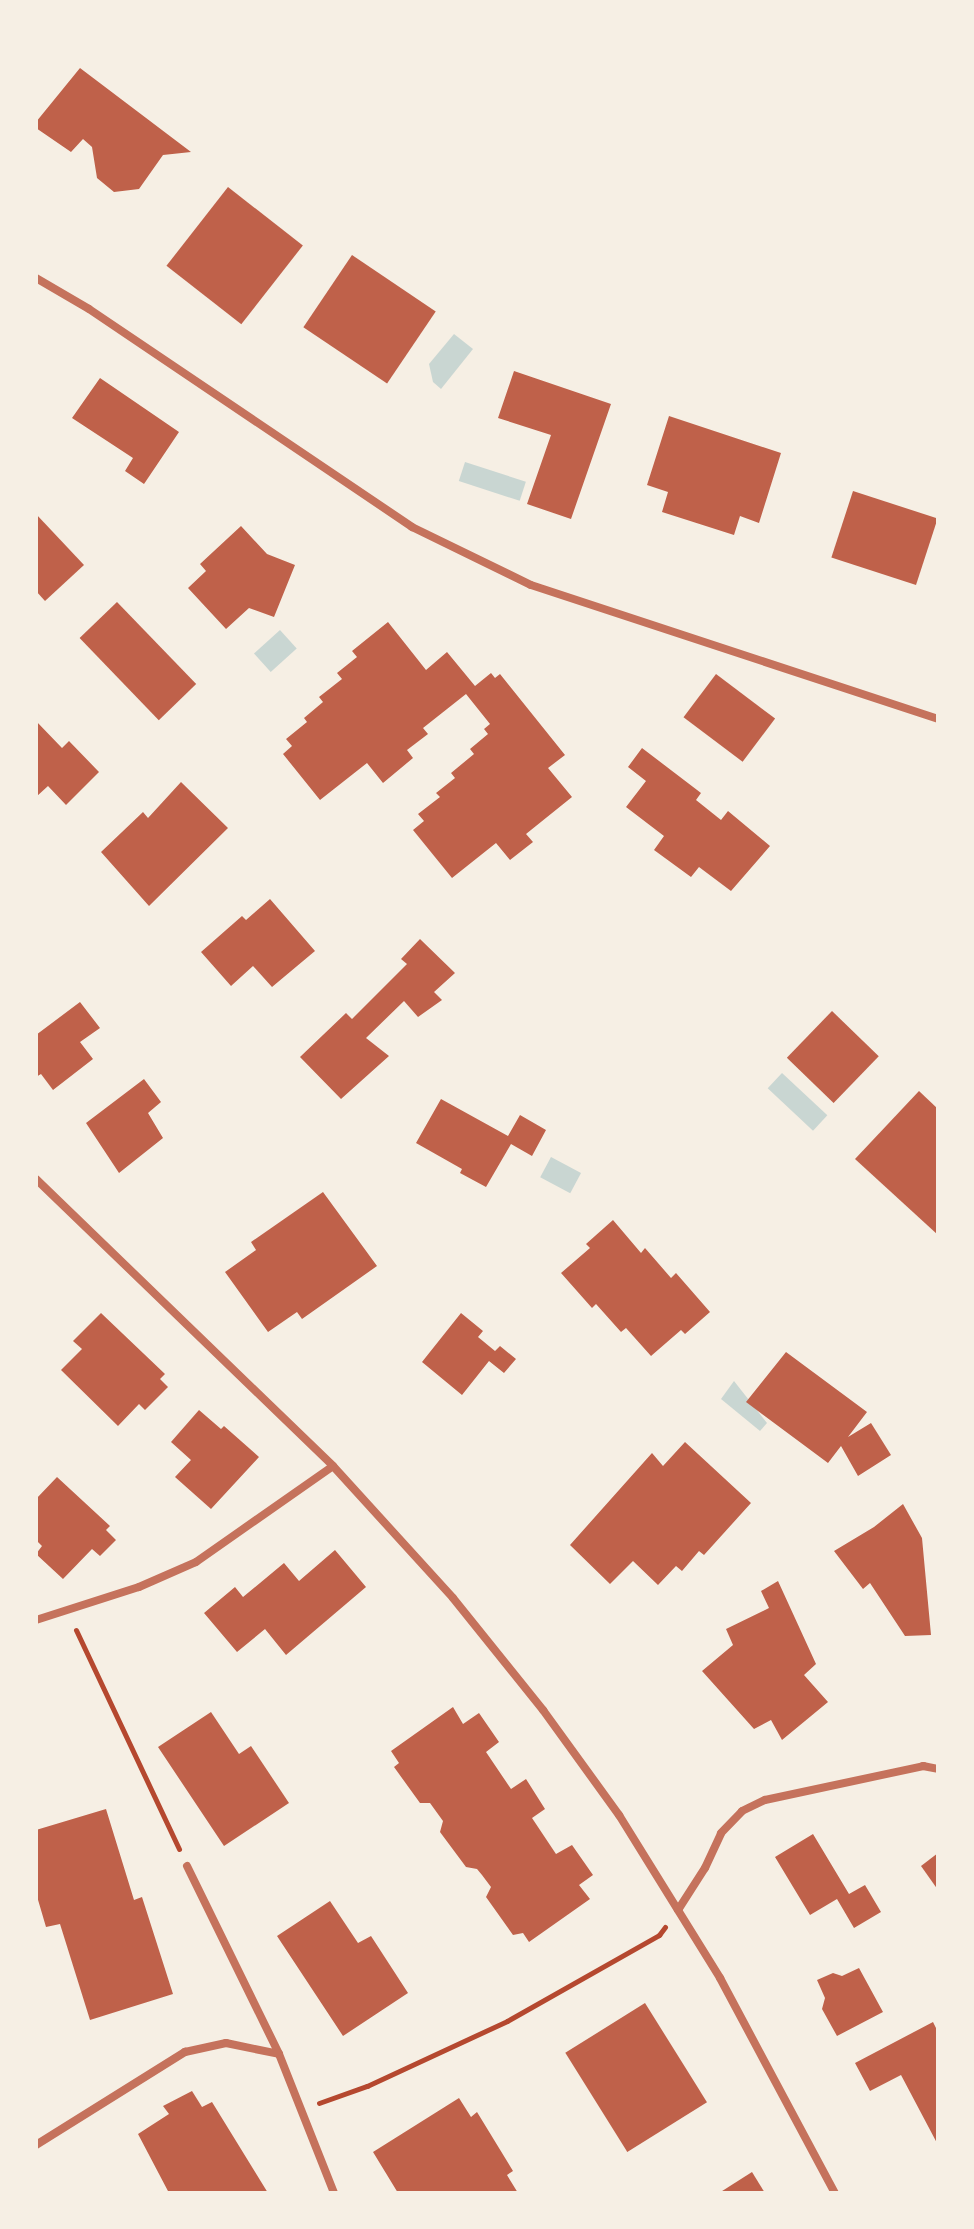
<!DOCTYPE html>
<style>
body{margin:0}
#map{position:relative;width:974px;height:2229px;overflow:hidden;background:#f6efe4;font-family:Inter,sans-serif}
div>[style]{position:absolute}
[style*='--x']{left:calc(var(--x)*1px);top:calc(var(--y)*1px);width:calc(var(--w)*1px);rotate:calc(var(--a)*1deg)}
.water>*{inset:0;background:#c9d6d2;transform-origin:0 0}
.building>*{inset:0;background:#bf614a;transform-origin:0 0}
.path>*{height:5px;margin:-2.5px;padding:0 2.5px;transform-origin:2.5px;border-radius:2.5px;background:#b5482f}
.minor>*{height:8px;margin:-4px;padding:0 4px;transform-origin:4px;border-radius:4px;background:#c5725c}
span{translate:-50% -50%;white-space:nowrap;text-align:center;line-height:1.15;-webkit-text-stroke:6px #f6efe4;paint-order:stroke}
.frame{position:absolute;inset:0;border:38px solid #f6efe4;pointer-events:none}
</style>
<div id="map">
<div class="water">
<i style="clip-path:polygon(454px 334px,473px 349px,441px 389px,433px 382px,429px 364px)"></i>
<i style="left:465px;top:462px;width:64px;height:20px;rotate:18deg"></i>
<i style="left:280px;top:630px;width:25px;height:35px;rotate:48deg"></i>
<i style="left:782px;top:1073px;width:62px;height:21px;rotate:43deg"></i>
<i style="left:551px;top:1157px;width:34px;height:23px;rotate:28deg"></i>
<i style="clip-path:polygon(734px 1381px,767px 1423px,760px 1431px,721px 1399px)"></i>
</div>
<div class="building">
<i style="clip-path:polygon(80px 68px,191px 152px,163px 155px,139px 189px,114px 192px,97px 178px,92px 147px,83px 139px,71px 152px,36px 128px,36px 122px)"></i>
<i style="left:228px;top:187px;width:95px;height:100px;rotate:38deg"></i>
<i style="left:352px;top:255px;width:101px;height:87px;rotate:34deg"></i>
<i style="clip-path:polygon(514px 371px,611px 404px,571px 519px,527px 504px,551px 435px,498px 418px)"></i>
<i style="clip-path:polygon(100px 378px,179px 432px,144px 484px,125px 471px,133px 458px,72px 418px)"></i>
<i style="clip-path:polygon(669px 416px,781px 453px,759px 523px,740px 516px,734px 535px,662px 512px,668px 492px,647px 485px)"></i>
<i style="left:853px;top:491px;width:89px;height:70px;rotate:18deg"></i>
<i style="clip-path:polygon(36px 514px,84px 565px,45px 601px,36px 591px)"></i>
<i style="clip-path:polygon(241px 526px,267px 554px,295px 565px,274px 617px,249px 608px,226px 629px,188px 588px,206px 571px,200px 564px)"></i>
<i style="left:117px;top:602px;width:114px;height:52px;rotate:46deg"></i>
<i style="clip-path:polygon(388px 622px,426px 670px,447px 652px,475px 686px,491px 673px,495px 678px,500px 674px,565px 755px,548px 768px,572px 797px,526px 834px,533px 842px,510px 860px,496px 843px,452px 878px,413px 830px,424px 821px,418px 814px,440px 797px,436px 793px,455px 778px,451px 773px,474px 754px,470px 749px,488px 734px,484px 729px,490px 724px,466px 694px,423px 728px,428px 734px,407px 750px,413px 758px,383px 783px,367px 763px,320px 800px,283px 754px,292px 746px,286px 739px,307px 722px,304px 718px,323px 702px,319px 697px,342px 679px,337px 673px,357px 657px,352px 651px)"></i>
<i style="left:716px;top:674px;width:74px;height:54px;rotate:37deg"></i>
<i style="clip-path:polygon(36px 721px,62px 748px,69px 741px,99px 772px,66px 805px,48px 786px,36px 797px)"></i>
<i style="clip-path:polygon(642px 748px,701px 793px,696px 800px,721px 820px,728px 811px,770px 846px,731px 891px,699px 867px,691px 877px,654px 850px,664px 836px,626px 807px,646px 781px,628px 767px)"></i>
<i style="clip-path:polygon(181px 782px,228px 828px,149px 906px,101px 852px,143px 812px,148px 818px)"></i>
<i style="clip-path:polygon(270px 899px,315px 951px,272px 987px,253px 966px,231px 986px,201px 952px,242px 916px,246px 920px)"></i>
<i style="clip-path:polygon(420px 939px,455px 973px,434px 992px,442px 1000px,418px 1017px,404px 1001px,366px 1038px,389px 1056px,341px 1099px,300px 1057px,346px 1013px,352px 1019px,407px 964px,401px 959px)"></i>
<i style="clip-path:polygon(80px 1002px,100px 1028px,80px 1042px,93px 1059px,53px 1090px,41px 1074px,36px 1077px,36px 1035px)"></i>
<i style="left:832px;top:1011px;width:65px;height:65px;rotate:44deg"></i>
<i style="clip-path:polygon(144px 1079px,161px 1102px,148px 1113px,163px 1138px,119px 1173px,86px 1123px)"></i>
<i style="clip-path:polygon(919px 1091px,938px 1109px,938px 1235px,855px 1159px)"></i>
<i style="clip-path:polygon(441px 1099px,508px 1136px,520px 1115px,546px 1130px,532px 1156px,511px 1144px,486px 1187px,460px 1173px,462px 1169px,416px 1143px)"></i>
<i style="clip-path:polygon(323px 1192px,377px 1266px,302px 1319px,297px 1312px,268px 1332px,225px 1272px,256px 1250px,251px 1242px)"></i>
<i style="clip-path:polygon(613px 1220px,641px 1253px,645px 1248px,671px 1278px,676px 1273px,710px 1312px,685px 1334px,681px 1330px,651px 1356px,626px 1328px,621px 1332px,596px 1304px,592px 1308px,561px 1273px,590px 1248px,586px 1244px)"></i>
<i style="clip-path:polygon(101px 1313px,165px 1374px,160px 1379px,168px 1387px,145px 1410px,139px 1404px,118px 1426px,61px 1370px,82px 1349px,73px 1341px)"></i>
<i style="clip-path:polygon(461px 1313px,483px 1331px,478px 1337px,495px 1351px,500px 1346px,516px 1359px,504px 1373px,489px 1361px,462px 1395px,422px 1362px)"></i>
<i style="clip-path:polygon(786px 1352px,867px 1412px,848px 1437px,871px 1423px,891px 1455px,858px 1476px,841px 1446px,828px 1463px,746px 1402px)"></i>
<i style="clip-path:polygon(199px 1410px,221px 1429px,224px 1426px,259px 1457px,211px 1509px,175px 1477px,191px 1460px,171px 1442px)"></i>
<i style="clip-path:polygon(685px 1442px,751px 1503px,704px 1555px,699px 1551px,682px 1571px,676px 1566px,658px 1585px,633px 1561px,610px 1584px,570px 1545px,652px 1453px,663px 1466px)"></i>
<i style="clip-path:polygon(57px 1477px,110px 1526px,106px 1530px,116px 1540px,100px 1556px,92px 1549px,63px 1579px,36px 1554px,42px 1546px,36px 1540px,36px 1499px)"></i>
<i style="clip-path:polygon(903px 1504px,922px 1538px,931px 1635px,905px 1636px,870px 1583px,863px 1589px,834px 1551px,874px 1527px)"></i>
<i style="clip-path:polygon(335px 1550px,366px 1587px,286px 1655px,265px 1629px,237px 1652px,204px 1613px,235px 1587px,243px 1597px,284px 1563px,299px 1581px)"></i>
<i style="clip-path:polygon(778px 1581px,816px 1664px,804px 1675px,828px 1702px,782px 1740px,771px 1720px,754px 1729px,702px 1671px,733px 1645px,726px 1629px,769px 1608px,761px 1591px)"></i>
<i style="clip-path:polygon(453px 1707px,463px 1724px,479px 1713px,499px 1742px,486px 1752px,511px 1789px,526px 1779px,545px 1809px,532px 1818px,556px 1854px,572px 1845px,593px 1875px,579px 1885px,590px 1899px,529px 1942px,523px 1933px,513px 1935px,486px 1897px,491px 1887px,482px 1875px,477px 1869px,466px 1867px,440px 1832px,443px 1821px,430px 1803px,420px 1803px,394px 1767px,399px 1763px,391px 1751px)"></i>
<i style="clip-path:polygon(211px 1712px,239px 1754px,251px 1746px,289px 1803px,224px 1846px,158px 1747px)"></i>
<i style="clip-path:polygon(106px 1809px,134px 1900px,142px 1897px,173px 1994px,90px 2020px,60px 1924px,46px 1927px,36px 1893px,36px 1830px)"></i>
<i style="clip-path:polygon(813px 1834px,849px 1894px,865px 1885px,881px 1912px,854px 1928px,837px 1899px,810px 1915px,775px 1857px)"></i>
<i style="clip-path:polygon(938px 1853px,938px 1890px,921px 1866px)"></i>
<i style="clip-path:polygon(330px 1901px,358px 1943px,371px 1936px,408px 1993px,343px 2036px,277px 1936px)"></i>
<i style="clip-path:polygon(859px 1968px,883px 2012px,837px 2036px,822px 2009px,825px 1998px,817px 1980px,833px 1973px,842px 1976px)"></i>
<i style="left:645px;top:2003px;width:117px;height:94px;rotate:58deg"></i>
<i style="clip-path:polygon(933px 2022px,938px 2032px,938px 2145px,901px 2075px,870px 2091px,855px 2063px)"></i>
<i style="clip-path:polygon(192px 2091px,202px 2107px,212px 2102px,268px 2193px,169px 2193px,138px 2134px,169px 2114px,163px 2106px)"></i>
<i style="clip-path:polygon(459px 2098px,471px 2117px,477px 2112px,513px 2171px,507px 2175px,518px 2193px,398px 2193px,373px 2152px)"></i>
<i style="clip-path:polygon(752px 2172px,765px 2193px,719px 2193px)"></i>
</div>
<div class="path">
<i style="--x:76;--y:1630;--w:242;--a:64.8"></i>
<i style="--x:319;--y:2103;--w:51;--a:-19.5"></i>
<i style="--x:367;--y:2086;--w:154;--a:-24.9"></i>
<i style="--x:507;--y:2021;--w:175;--a:-29.5"></i>
<i style="--x:659;--y:1935;--w:10;--a:-53"></i>
</div>
<div class="minor">
<i style="--x:36;--y:278;--w:61;--a:30.3"></i>
<i style="--x:89;--y:309;--w:390;--a:34"></i>
<i style="--x:412;--y:527;--w:132;--a:26"></i>
<i style="--x:531;--y:585;--w:428;--a:18.2"></i>
<i style="--x:36;--y:1179;--w:413;--a:44"></i>
<i style="--x:333;--y:1466;--w:178;--a:47.7"></i>
<i style="--x:453;--y:1598;--w:144;--a:51.2"></i>
<i style="--x:543;--y:1710;--w:130;--a:54.1"></i>
<i style="--x:619;--y:1815;--w:192;--a:58.2"></i>
<i style="--x:720;--y:1978;--w:244;--a:61.9"></i>
<i style="--x:36;--y:1620;--w:108;--a:-17.8"></i>
<i style="--x:139;--y:1587;--w:62;--a:-23.7"></i>
<i style="--x:196;--y:1562;--w:167;--a:-35"></i>
<i style="--x:187;--y:1866;--w:209;--a:63.9"></i>
<i style="--x:279;--y:2054;--w:149;--a:68.4"></i>
<i style="--x:678;--y:1910;--w:50;--a:-57.3"></i>
<i style="--x:705;--y:1868;--w:38;--a:-65"></i>
<i style="--x:721;--y:1833;--w:30;--a:-46"></i>
<i style="--x:742;--y:1811;--w:25;--a:-26"></i>
<i style="--x:765;--y:1800;--w:162;--a:-12.1"></i>
<i style="--x:923;--y:1766;--w:15;--a:11"></i>
<i style="--x:36;--y:2145;--w:176;--a:-32"></i>
<i style="--x:185;--y:2052;--w:42;--a:-12.4"></i>
<i style="--x:226;--y:2043;--w:54;--a:11.7"></i>
</div>
<div class="frame"></div>
</div>
